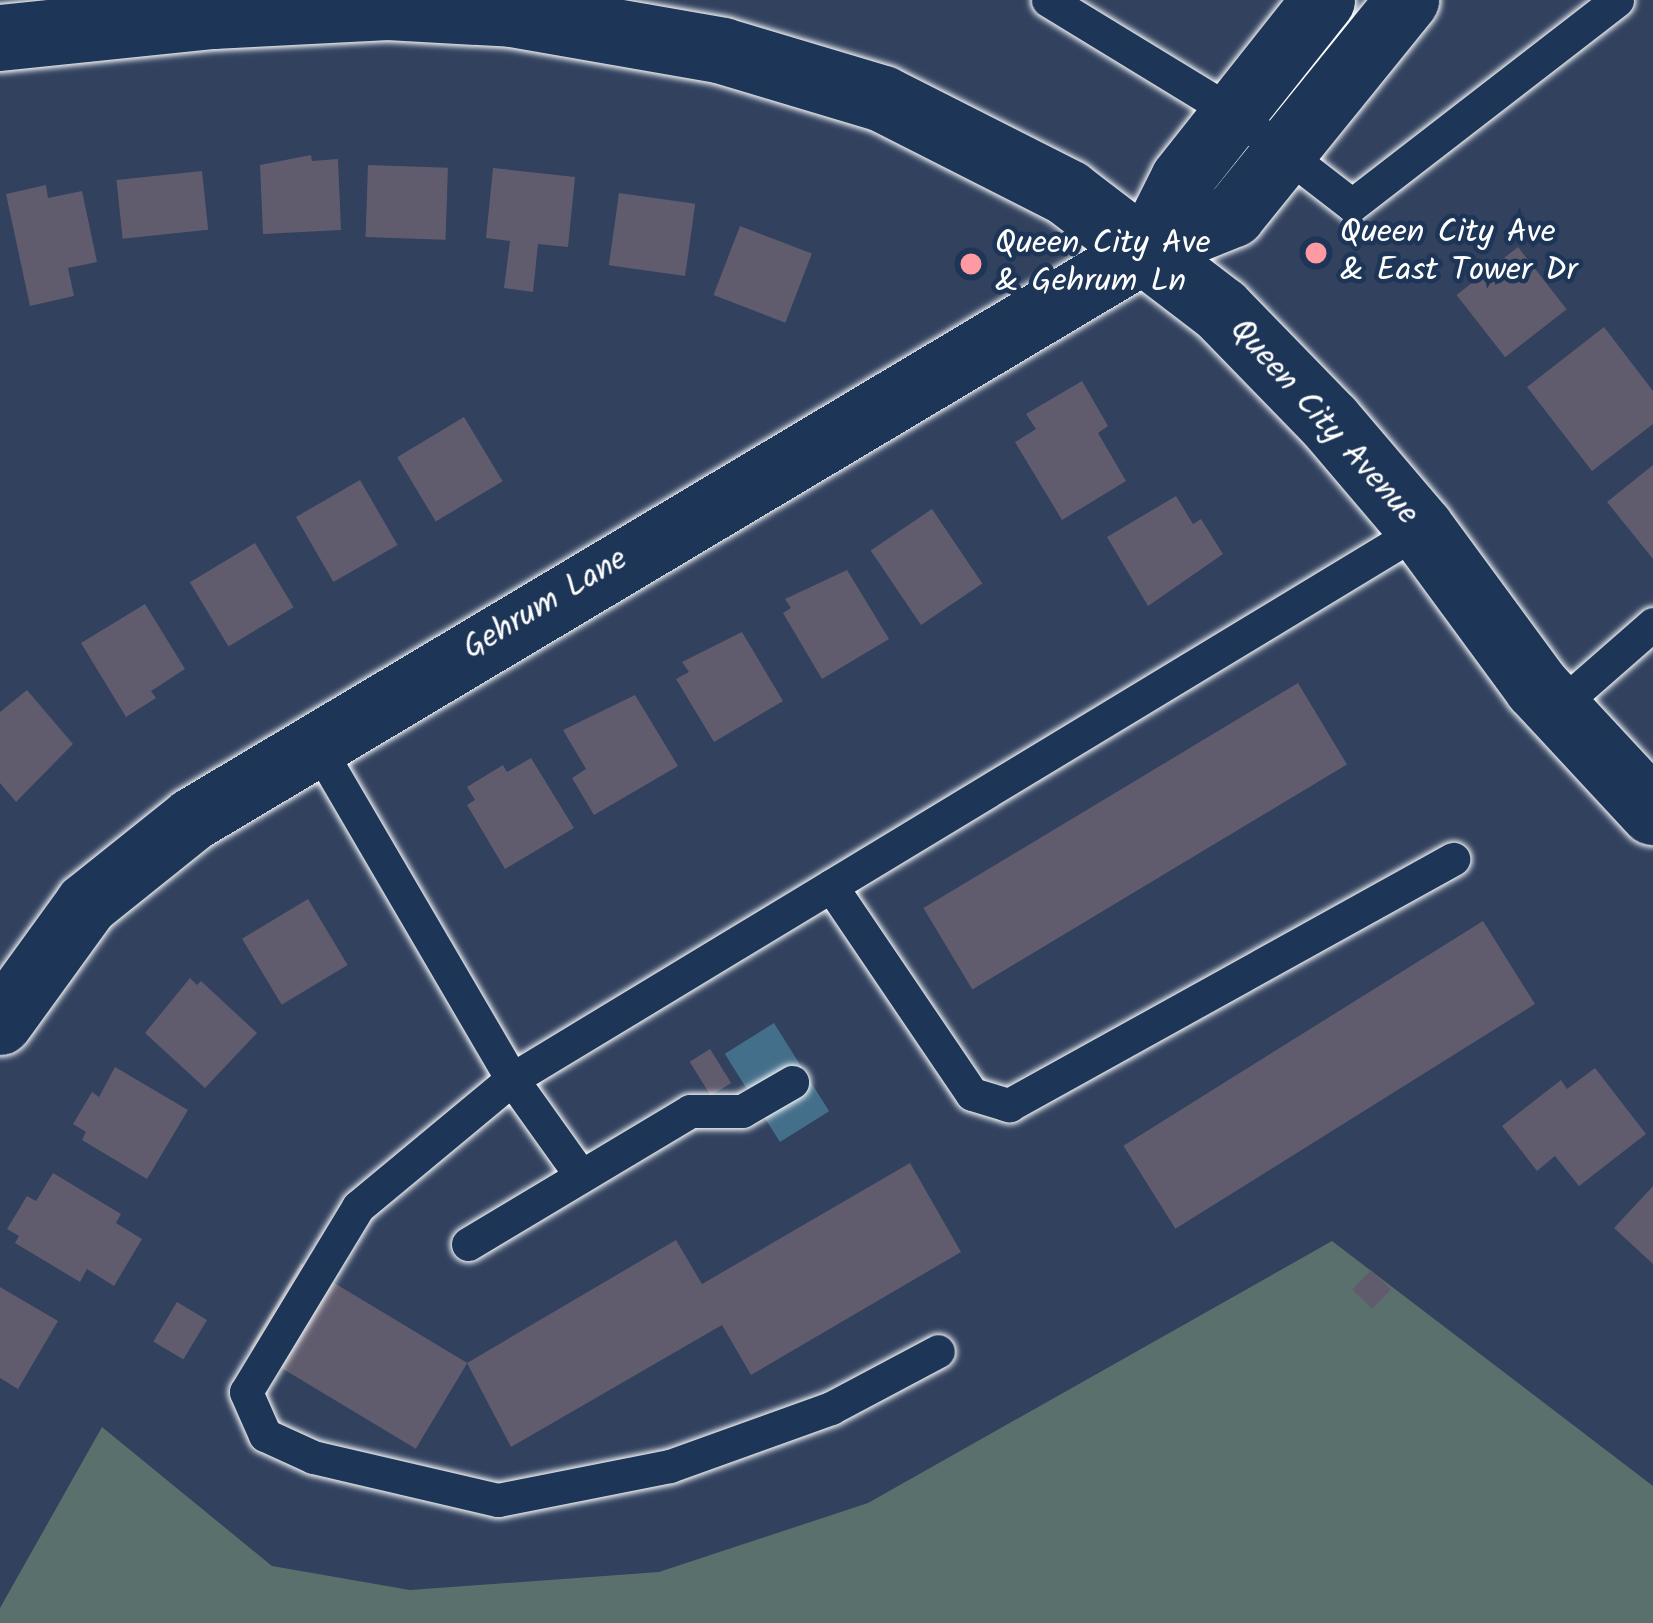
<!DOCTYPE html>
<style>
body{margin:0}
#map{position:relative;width:1653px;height:1623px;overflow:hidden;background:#31415e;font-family:Kalam,sans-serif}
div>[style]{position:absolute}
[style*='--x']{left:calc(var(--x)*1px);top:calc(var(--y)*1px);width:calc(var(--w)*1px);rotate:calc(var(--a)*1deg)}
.green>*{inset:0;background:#59706c}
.water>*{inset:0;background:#446f8a;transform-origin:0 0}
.building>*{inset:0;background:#605c6e;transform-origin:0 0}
.roads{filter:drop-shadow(0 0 3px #fff) drop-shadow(0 0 3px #fff)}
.service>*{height:33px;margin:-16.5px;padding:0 16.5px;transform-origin:16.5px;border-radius:16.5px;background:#1d3557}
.minor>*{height:63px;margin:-31.5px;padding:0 31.5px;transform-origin:31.5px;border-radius:31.5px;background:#1d3557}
.secondary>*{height:66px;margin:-33px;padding:0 33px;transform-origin:33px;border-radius:33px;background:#1d3557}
.dots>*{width:33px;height:33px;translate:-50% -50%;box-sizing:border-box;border:6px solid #1d3557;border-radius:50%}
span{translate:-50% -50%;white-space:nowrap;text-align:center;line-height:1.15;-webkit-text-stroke:9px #1d3557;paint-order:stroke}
.poi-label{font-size:33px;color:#fff}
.left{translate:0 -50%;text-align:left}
.street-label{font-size:33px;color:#fff}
</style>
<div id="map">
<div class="green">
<i style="clip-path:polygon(1332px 1241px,1653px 1486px,1653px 1623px,0 1623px,0 1608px,102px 1427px,272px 1566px,410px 1590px,659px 1572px,868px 1503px)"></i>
</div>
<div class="water">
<i style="left:774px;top:1023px;width:104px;height:58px;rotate:58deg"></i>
</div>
<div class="building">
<i style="clip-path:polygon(311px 155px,312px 161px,338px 159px,341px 230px,263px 234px,260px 165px)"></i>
<i style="left:368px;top:165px;width:80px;height:72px;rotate:2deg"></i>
<i style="clip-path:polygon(493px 168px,575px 177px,568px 247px,538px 244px,533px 292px,504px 288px,510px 241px,486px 238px)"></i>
<i style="left:202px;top:171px;width:59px;height:86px;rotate:84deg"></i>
<i style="clip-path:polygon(46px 185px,48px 198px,82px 191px,97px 262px,68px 268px,74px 296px,30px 306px,6px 194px)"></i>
<i style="left:619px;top:193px;width:77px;height:73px;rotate:8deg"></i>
<i style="left:740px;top:226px;width:77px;height:74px;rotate:21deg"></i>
<i style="left:1518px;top:247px;width:79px;height:78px;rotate:52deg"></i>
<i style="clip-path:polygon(1604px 327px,1653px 391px,1653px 424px,1592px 471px,1527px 387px)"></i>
<i style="clip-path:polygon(1082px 381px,1108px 426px,1098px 433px,1126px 481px,1062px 520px,1015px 442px,1036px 429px,1026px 414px)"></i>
<i style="left:464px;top:417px;width:75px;height:78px;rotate:59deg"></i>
<i style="clip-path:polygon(1653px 465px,1653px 559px,1607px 502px)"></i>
<i style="left:360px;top:480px;width:75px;height:74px;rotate:60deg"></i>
<i style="clip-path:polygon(1176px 496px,1193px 524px,1201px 519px,1223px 554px,1148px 606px,1107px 537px)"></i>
<i style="left:932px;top:509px;width:90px;height:74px;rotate:56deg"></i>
<i style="left:255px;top:543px;width:75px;height:76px;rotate:59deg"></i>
<i style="clip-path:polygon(847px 570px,889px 639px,822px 679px,783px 613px,791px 608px,785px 599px)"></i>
<i style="clip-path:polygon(145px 604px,185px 669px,151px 691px,156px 698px,126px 717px,81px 643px)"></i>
<i style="clip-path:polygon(742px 632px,783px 701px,714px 742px,676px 679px,689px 672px,682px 662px)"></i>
<i style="left:1298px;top:683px;width:95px;height:437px;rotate:59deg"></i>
<i style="clip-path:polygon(27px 690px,73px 744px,16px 802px,0 783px,0 712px)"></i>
<i style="clip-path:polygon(635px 695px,678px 766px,594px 815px,572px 778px,586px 769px,563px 730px)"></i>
<i style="clip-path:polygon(531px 758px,574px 828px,505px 869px,467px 805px,475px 800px,467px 787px,503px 765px,507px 772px)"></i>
<i style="left:308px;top:899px;width:77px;height:77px;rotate:59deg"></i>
<i style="left:1483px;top:921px;width:98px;height:424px;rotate:58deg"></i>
<i style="clip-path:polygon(190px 978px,197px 985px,201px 981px,257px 1033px,205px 1088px,145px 1033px)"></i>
<i style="left:710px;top:1049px;width:40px;height:24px;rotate:58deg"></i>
<i style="clip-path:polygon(115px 1067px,188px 1110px,147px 1179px,82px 1140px,86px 1132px,73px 1124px,92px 1092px,99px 1097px)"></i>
<i style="clip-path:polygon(1595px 1068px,1646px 1134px,1579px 1186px,1555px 1156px,1537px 1171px,1502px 1126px,1561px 1080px,1567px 1089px)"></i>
<i style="clip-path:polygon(910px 1163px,961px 1252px,751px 1375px,722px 1325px,511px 1447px,467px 1363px,676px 1240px,702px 1284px)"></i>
<i style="clip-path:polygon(53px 1173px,121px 1214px,116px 1223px,142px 1239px,114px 1286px,87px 1269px,80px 1282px,15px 1243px,19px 1236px,7px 1229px,27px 1196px,36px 1201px)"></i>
<i style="clip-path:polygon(1653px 1186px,1653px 1264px,1614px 1228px)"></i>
<i style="left:301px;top:1263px;width:194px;height:100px;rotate:31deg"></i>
<i style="left:1371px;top:1270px;width:28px;height:27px;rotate:44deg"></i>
<i style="clip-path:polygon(0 1287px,58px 1321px,18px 1389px,0 1378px)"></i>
<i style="left:177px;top:1302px;width:35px;height:46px;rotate:31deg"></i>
</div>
<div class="roads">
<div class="service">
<i style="--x:1048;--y:0;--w:217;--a:31.4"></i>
<i style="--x:1233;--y:113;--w:150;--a:37.7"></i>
<i style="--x:1352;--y:205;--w:335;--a:-37.7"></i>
<i style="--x:1556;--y:709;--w:129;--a:-41.2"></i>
<i style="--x:316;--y:744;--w:388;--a:59.7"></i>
<i style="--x:512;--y:1079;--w:1062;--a:-31.18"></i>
<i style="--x:831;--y:886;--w:251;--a:55.9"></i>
<i style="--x:972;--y:1094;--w:39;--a:17"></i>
<i style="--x:1009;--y:1105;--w:508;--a:-28.99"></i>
<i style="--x:579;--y:1173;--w:115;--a:-125.5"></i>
<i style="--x:512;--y:1079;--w:200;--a:140.3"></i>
<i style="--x:358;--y:1207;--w:216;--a:121.2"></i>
<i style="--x:246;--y:1392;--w:47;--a:66.2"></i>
<i style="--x:265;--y:1435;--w:53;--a:24.6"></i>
<i style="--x:313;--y:1457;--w:190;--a:13.1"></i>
<i style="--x:498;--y:1500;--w:175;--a:-11.2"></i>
<i style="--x:670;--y:1466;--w:171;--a:-19.8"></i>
<i style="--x:831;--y:1408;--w:121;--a:-28"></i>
<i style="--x:468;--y:1244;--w:259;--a:-30.9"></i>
<i style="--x:690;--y:1111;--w:52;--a:0"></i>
<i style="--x:742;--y:1111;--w:58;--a:-30.1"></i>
</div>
<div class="minor">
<i style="--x:1146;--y:250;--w:80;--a:-63.4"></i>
<i style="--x:1182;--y:178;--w:227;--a:-51.6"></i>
<i style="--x:0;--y:1023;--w:147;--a:-54.1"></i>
<i style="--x:86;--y:904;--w:136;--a:-38.7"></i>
<i style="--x:192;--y:819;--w:1111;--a:-30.81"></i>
<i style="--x:1146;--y:250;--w:94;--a:-21.9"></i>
<i style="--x:1233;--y:215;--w:277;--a:-51"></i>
</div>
<div class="secondary">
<i style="--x:0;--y:38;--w:214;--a:-5.9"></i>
<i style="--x:213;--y:16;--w:175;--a:-2.9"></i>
<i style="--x:388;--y:7;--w:124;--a:3.2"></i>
<i style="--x:512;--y:14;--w:214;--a:9.9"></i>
<i style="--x:723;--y:51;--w:167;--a:16.7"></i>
<i style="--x:883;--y:99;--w:208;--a:26.9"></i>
<i style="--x:1068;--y:193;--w:193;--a:37.4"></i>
<i style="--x:1221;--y:310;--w:156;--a:45.8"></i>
<i style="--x:1330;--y:422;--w:140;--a:49.6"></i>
<i style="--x:1421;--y:529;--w:196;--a:53.7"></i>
<i style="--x:1537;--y:687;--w:171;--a:47.1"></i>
</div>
</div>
<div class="dots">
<i style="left:1316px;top:253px;background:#ff9aa2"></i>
<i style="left:971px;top:264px;background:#ff9aa2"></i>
</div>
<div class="poi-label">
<span class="left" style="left:1340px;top:253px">Queen City Ave<br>&amp; East Tower Dr</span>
<span class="left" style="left:995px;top:264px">Queen City Ave<br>&amp; Gehrum Ln</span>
</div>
<div class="street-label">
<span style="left:1323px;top:423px;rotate:48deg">Queen City Avenue</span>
<span style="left:546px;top:605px;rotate:-31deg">Gehrum Lane</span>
</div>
</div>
